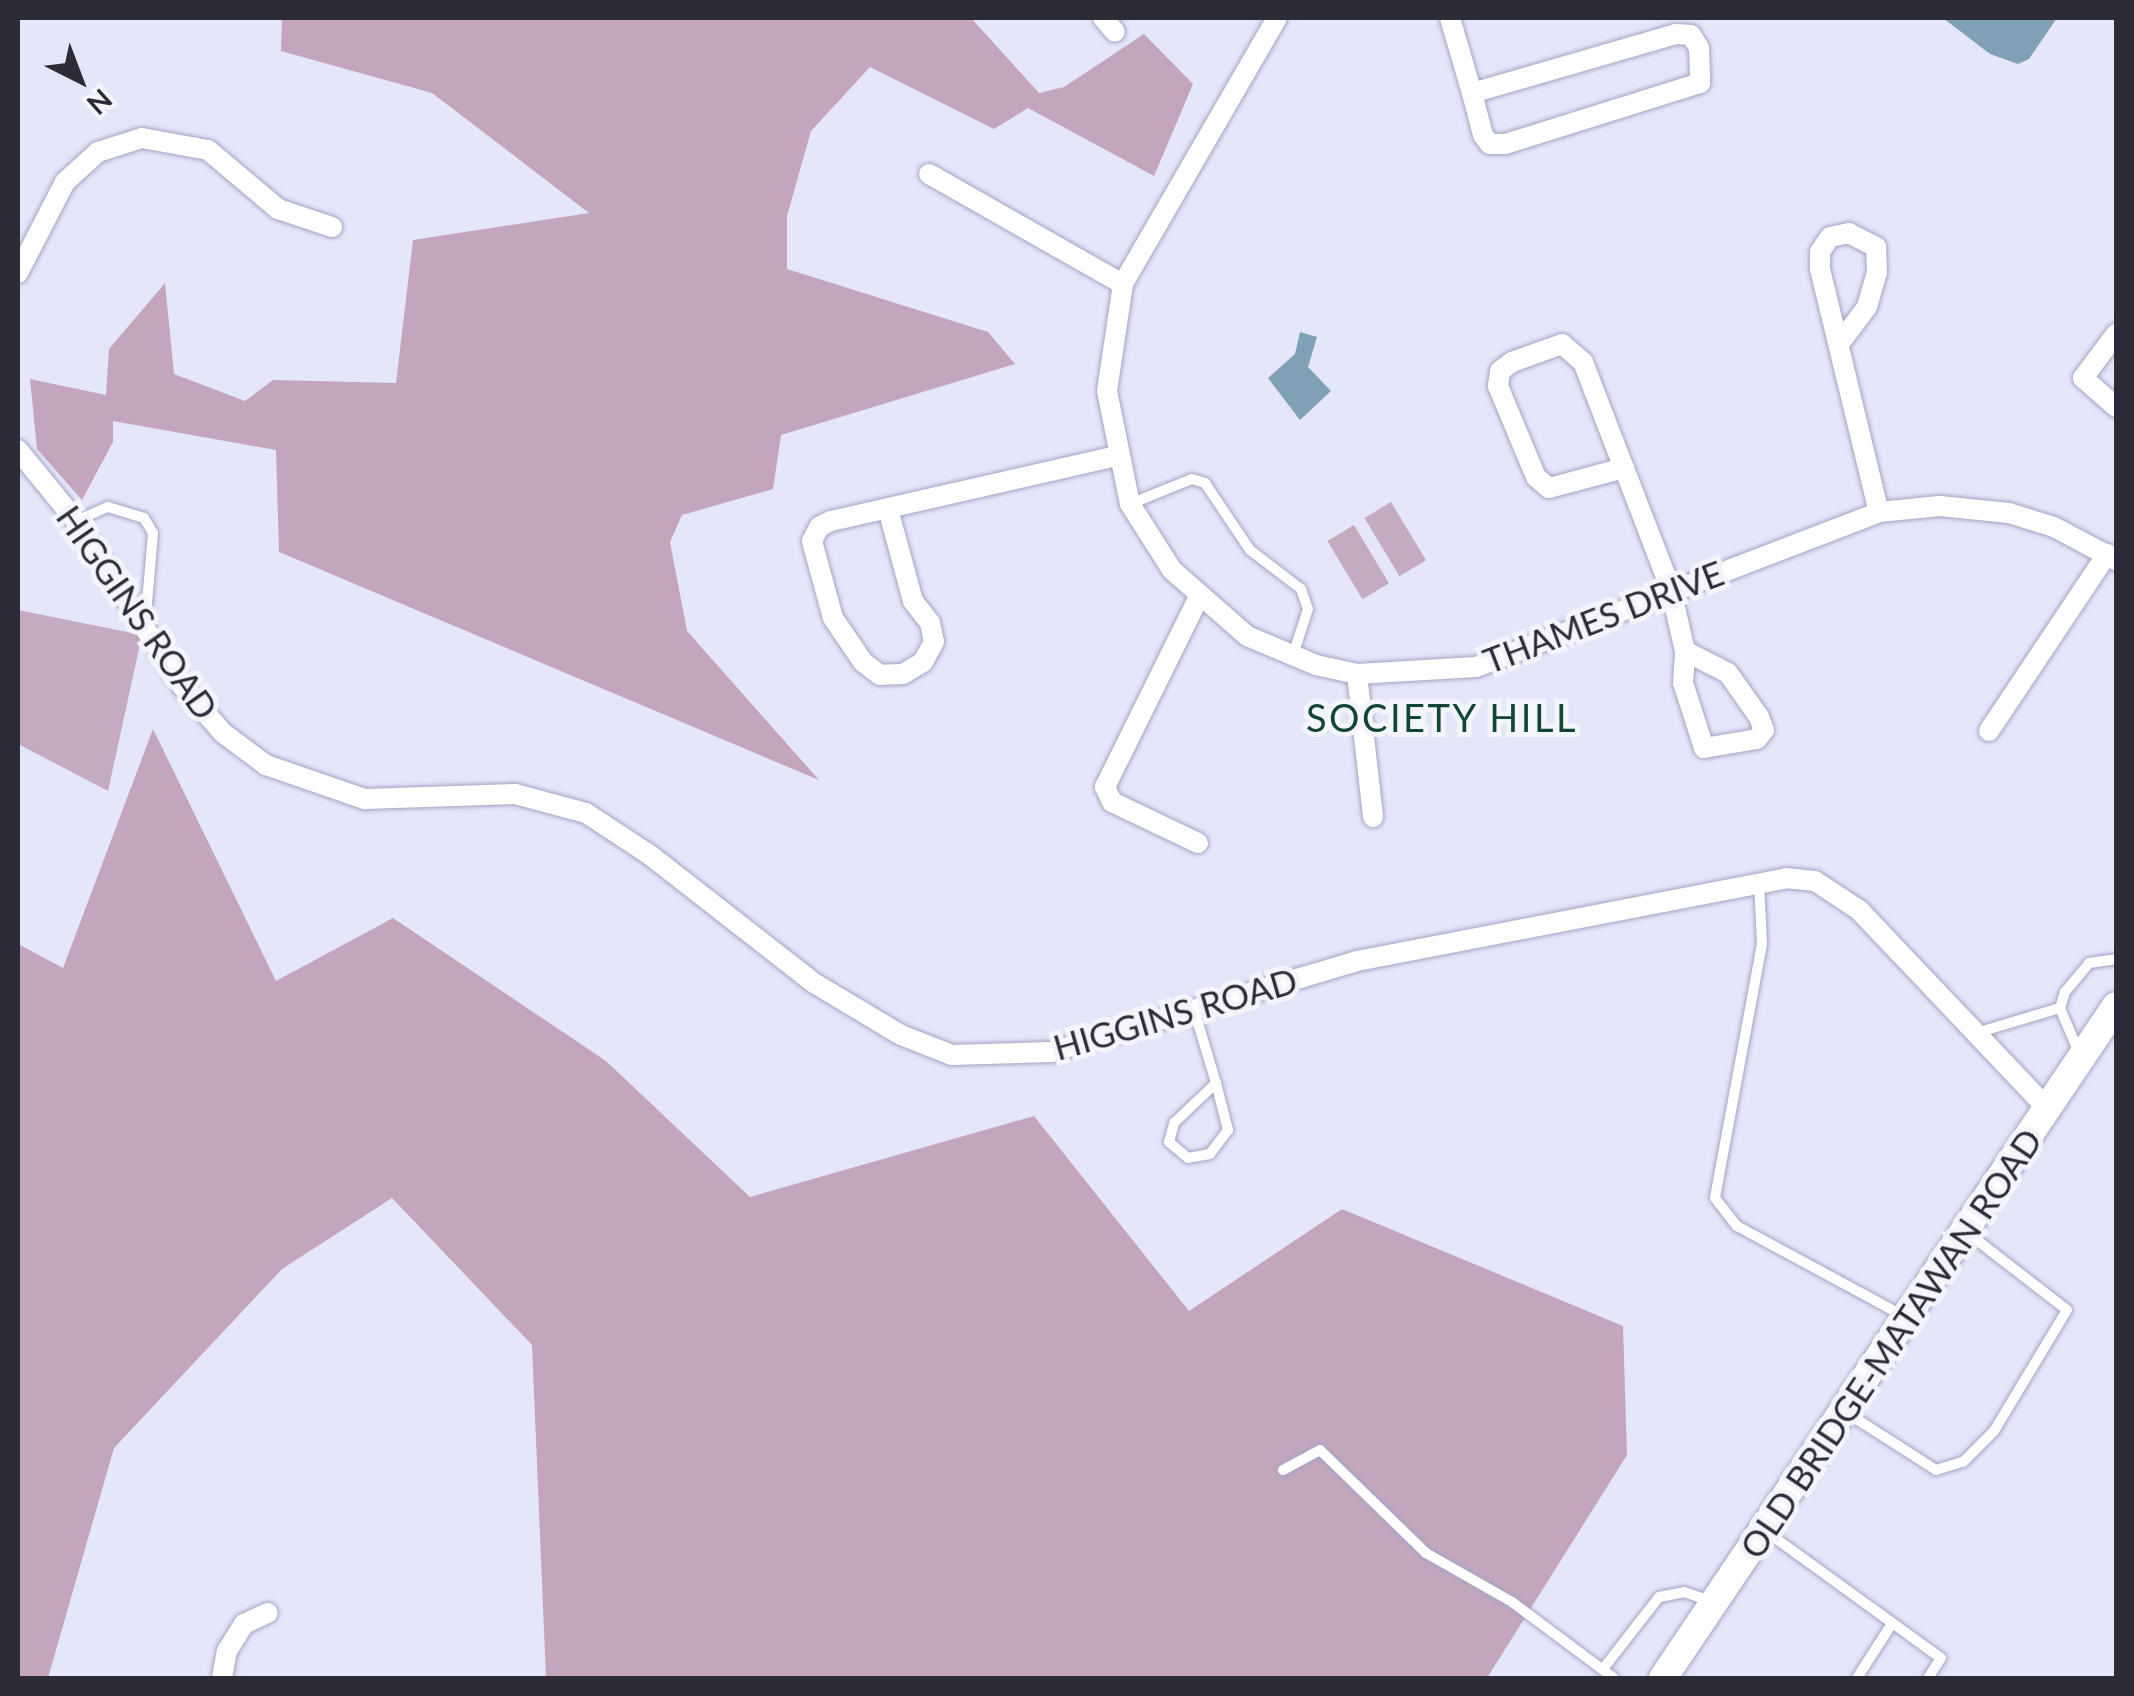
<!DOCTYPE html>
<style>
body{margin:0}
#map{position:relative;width:2134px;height:1696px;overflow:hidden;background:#e5e6fa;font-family:Lato,sans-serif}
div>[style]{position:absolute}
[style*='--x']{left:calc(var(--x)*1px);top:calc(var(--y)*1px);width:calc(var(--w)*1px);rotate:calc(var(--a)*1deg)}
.green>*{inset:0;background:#c5abc1;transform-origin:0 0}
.forest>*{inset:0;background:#c3a6be}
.water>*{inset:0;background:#80a0b6}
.roads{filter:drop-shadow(0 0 2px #a4a4c3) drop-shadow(0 0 2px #a4a4c3)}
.lane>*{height:10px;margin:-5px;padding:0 5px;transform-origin:5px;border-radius:5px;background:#fff}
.street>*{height:20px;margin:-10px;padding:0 10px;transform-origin:10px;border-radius:10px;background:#fff}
.secondary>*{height:28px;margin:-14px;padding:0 14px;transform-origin:14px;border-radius:14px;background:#fff}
span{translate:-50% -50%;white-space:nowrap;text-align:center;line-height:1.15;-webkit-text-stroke:10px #f4f4fb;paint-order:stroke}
.street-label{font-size:35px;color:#2c2c39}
.neighbourhood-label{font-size:38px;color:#114536;letter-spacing:2.5px}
.frame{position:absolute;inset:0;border:20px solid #2c2c39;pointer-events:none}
.north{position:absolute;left:30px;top:30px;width:100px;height:100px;-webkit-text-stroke:8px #f4f4fb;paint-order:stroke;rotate:138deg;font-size:28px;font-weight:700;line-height:40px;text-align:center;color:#2c2c39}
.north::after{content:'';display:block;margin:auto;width:35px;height:45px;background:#2c2c39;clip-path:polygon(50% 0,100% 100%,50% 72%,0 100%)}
</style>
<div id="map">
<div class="green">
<i style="left:1391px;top:502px;width:68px;height:31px;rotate:59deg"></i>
<i style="left:1354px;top:525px;width:68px;height:31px;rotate:59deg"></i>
<i style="clip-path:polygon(18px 610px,142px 635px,108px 791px,18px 744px)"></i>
</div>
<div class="forest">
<i style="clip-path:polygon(282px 18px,971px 18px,1039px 93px,1064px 87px,1144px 34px,1193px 84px,1154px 176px,1028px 108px,994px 129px,870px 67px,811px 131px,787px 216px,787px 269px,988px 332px,1015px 364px,781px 435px,773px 489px,682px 515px,670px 542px,687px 631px,819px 780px,279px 552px,276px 450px,113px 421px,113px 442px,82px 500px,37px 449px,30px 379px,106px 395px,109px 349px,165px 283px,174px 374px,245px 401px,273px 380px,396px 383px,413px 240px,589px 213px,432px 93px,281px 51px)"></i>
<i style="clip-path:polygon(153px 729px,276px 981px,393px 918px,606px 1061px,750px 1197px,1034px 1116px,1189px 1311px,1342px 1209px,1623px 1326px,1627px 1455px,1487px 1678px,546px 1678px,532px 1345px,392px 1198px,282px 1269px,114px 1448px,48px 1678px,18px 1678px,18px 944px,63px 968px)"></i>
</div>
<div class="water">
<i style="clip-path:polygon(1943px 18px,2057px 18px,2029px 59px,2018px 64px,1990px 54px)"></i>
<i style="clip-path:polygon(1300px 332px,1317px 337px,1308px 367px,1331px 391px,1300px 420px,1268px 378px,1295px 354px)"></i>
</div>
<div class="roads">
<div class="lane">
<i style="--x:1130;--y:504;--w:67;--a:-22"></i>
<i style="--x:1192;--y:479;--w:14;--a:17"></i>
<i style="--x:1205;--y:483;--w:81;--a:56.1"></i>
<i style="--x:1250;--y:550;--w:64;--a:37.4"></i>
<i style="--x:1301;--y:589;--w:21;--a:71"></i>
<i style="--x:1308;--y:609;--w:48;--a:108.1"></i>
<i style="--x:76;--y:521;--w:35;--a:-24"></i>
<i style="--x:108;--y:507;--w:38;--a:17"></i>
<i style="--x:144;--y:518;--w:17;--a:59"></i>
<i style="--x:153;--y:533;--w:93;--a:94.9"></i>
<i style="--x:1759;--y:882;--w:62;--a:87.2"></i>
<i style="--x:1762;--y:944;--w:258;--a:100.5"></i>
<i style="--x:1715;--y:1198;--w:36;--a:52"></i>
<i style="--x:1737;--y:1226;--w:191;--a:28.4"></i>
<i style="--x:1195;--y:1013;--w:73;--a:73.3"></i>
<i style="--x:1216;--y:1083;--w:49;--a:75.7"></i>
<i style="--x:1228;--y:1130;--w:30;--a:127"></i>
<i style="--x:1210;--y:1154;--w:22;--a:170"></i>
<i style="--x:1188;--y:1158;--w:25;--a:-140"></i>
<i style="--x:1169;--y:1142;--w:20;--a:-75"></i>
<i style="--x:1174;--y:1123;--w:58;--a:-43.6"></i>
<i style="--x:1976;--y:1033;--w:88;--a:-16.6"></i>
<i style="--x:2080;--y:1055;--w:51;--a:-113.1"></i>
<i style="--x:2060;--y:1008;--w:17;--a:-73"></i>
<i style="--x:2065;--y:992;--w:38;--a:-50"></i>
<i style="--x:2089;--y:963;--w:27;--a:-8"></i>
<i style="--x:1847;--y:1413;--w:106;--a:32.6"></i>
<i style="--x:1936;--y:1470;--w:28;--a:-17"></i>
<i style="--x:1963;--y:1462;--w:44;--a:-45"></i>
<i style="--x:1994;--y:1431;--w:141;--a:-58.9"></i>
<i style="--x:2067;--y:1310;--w:129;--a:-142.2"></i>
<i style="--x:1283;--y:1470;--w:42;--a:-28.4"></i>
<i style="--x:1320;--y:1450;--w:148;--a:44.2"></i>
<i style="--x:1426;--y:1553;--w:99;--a:29.7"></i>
<i style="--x:1512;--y:1602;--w:127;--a:36.7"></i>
<i style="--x:1764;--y:1530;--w:218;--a:35.9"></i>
<i style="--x:1941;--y:1658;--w:24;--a:123"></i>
<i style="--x:1603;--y:1669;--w:91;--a:-52.1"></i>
<i style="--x:1659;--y:1597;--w:25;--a:-11"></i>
<i style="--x:1684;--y:1592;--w:31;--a:19"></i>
<i style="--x:1857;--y:1678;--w:63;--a:-57.3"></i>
</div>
<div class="street">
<i style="--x:1103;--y:18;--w:18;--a:49"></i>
<i style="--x:1277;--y:18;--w:307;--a:120.1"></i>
<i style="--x:1123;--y:284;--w:108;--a:98.5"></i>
<i style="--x:1107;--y:391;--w:115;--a:78.5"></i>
<i style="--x:1130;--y:504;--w:78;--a:57.5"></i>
<i style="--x:1172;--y:570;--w:100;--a:41.3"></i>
<i style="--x:1247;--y:636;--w:75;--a:22.8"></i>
<i style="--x:1316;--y:665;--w:42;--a:12.4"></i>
<i style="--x:1357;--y:674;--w:119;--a:-3.4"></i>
<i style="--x:1476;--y:667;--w:432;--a:-21"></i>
<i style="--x:1879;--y:512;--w:61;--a:-5.6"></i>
<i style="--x:1940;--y:506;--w:69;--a:5.8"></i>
<i style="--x:2009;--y:513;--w:47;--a:17.3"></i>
<i style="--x:2054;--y:527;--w:70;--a:28"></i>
<i style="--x:1450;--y:18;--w:78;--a:73.7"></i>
<i style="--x:1676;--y:34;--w:15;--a:4"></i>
<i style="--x:1691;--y:35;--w:15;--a:58"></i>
<i style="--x:1699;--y:48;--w:35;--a:88"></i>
<i style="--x:1700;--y:83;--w:204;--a:162.6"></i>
<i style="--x:1505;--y:144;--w:15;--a:180"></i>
<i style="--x:1490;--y:144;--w:11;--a:-128"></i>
<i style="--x:1483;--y:135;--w:43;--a:-104.7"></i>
<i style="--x:1472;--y:93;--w:212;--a:-16.1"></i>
<i style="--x:929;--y:174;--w:223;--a:29.6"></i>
<i style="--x:18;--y:273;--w:102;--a:-62.7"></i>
<i style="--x:65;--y:182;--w:45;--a:-42.3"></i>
<i style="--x:98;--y:152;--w:46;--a:-17.7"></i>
<i style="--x:142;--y:138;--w:67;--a:10.3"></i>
<i style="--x:208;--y:150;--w:92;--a:40.1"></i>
<i style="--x:278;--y:209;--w:57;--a:18.4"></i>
<i style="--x:2116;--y:334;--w:55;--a:126.9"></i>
<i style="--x:2083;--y:378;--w:44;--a:41.3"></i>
<i style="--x:1562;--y:344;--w:28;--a:41"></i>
<i style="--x:1583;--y:362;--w:114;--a:68.9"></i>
<i style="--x:1624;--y:468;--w:78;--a:165.1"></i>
<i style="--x:1549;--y:488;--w:17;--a:-140"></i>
<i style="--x:1536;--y:477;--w:99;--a:-112.7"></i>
<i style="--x:1498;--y:386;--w:15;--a:-82"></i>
<i style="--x:1500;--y:371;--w:15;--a:-37"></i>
<i style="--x:1512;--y:362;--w:53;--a:-19.8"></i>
<i style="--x:1839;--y:344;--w:46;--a:-52.9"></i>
<i style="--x:1867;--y:307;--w:35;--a:-74"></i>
<i style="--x:1877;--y:273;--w:26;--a:-92"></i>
<i style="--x:1876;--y:247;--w:30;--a:-153"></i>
<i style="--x:1849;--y:233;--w:19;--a:168"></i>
<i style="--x:1830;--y:237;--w:18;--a:124"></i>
<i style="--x:1820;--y:252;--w:17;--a:90"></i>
<i style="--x:1820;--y:269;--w:250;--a:76.4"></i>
<i style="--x:18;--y:450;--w:92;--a:50.8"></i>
<i style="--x:76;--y:521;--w:196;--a:57.3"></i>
<i style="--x:182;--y:686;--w:62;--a:48.9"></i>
<i style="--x:223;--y:733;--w:54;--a:36.7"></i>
<i style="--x:266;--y:765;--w:105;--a:19"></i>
<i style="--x:365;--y:799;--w:150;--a:-1.9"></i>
<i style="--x:515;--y:794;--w:73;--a:15"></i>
<i style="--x:586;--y:813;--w:77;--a:33.3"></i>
<i style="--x:650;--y:855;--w:208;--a:38"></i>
<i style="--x:814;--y:983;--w:101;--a:30.9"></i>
<i style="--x:901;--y:1035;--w:55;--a:21.4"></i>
<i style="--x:952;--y:1055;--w:100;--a:-1.7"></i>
<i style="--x:1052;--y:1052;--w:318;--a:-16.6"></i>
<i style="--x:1357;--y:961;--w:437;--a:-10.9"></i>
<i style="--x:1786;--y:878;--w:29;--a:6"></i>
<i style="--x:1815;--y:881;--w:53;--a:33.4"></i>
<i style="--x:1859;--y:910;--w:274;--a:46.5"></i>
<i style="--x:1624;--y:468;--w:131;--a:68.9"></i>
<i style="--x:1671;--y:590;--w:63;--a:77.1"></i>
<i style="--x:888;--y:509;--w:95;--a:74.8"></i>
<i style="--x:913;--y:601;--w:28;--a:52"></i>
<i style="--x:930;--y:623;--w:19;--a:78"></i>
<i style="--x:934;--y:642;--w:23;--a:119"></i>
<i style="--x:923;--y:662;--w:23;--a:149"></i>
<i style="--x:903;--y:674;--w:23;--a:178"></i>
<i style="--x:880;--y:675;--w:21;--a:-143"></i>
<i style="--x:863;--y:662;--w:53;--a:-124.3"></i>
<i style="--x:833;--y:618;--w:80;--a:-105.3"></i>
<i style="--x:812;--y:541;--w:16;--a:-63"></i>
<i style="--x:819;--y:527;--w:13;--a:-27"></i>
<i style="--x:831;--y:521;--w:292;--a:-12.8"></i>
<i style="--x:1685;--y:651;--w:48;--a:27.1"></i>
<i style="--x:1728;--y:673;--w:54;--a:54.8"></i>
<i style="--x:1759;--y:717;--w:14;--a:69"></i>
<i style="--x:1764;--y:730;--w:11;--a:128"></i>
<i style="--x:1757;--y:739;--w:54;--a:170.4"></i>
<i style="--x:1704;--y:748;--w:68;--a:-107.9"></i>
<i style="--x:1683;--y:683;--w:32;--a:-86"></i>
<i style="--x:1357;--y:674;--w:144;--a:83.6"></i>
<i style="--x:1989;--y:731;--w:213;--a:-56.3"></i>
<i style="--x:1198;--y:843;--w:95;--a:-154.5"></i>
<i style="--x:1112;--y:802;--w:17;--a:-115"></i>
<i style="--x:1105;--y:787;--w:210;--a:-63.7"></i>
<i style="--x:222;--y:1678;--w:27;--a:-80"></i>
<i style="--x:227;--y:1651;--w:32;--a:-58"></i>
<i style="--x:244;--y:1624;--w:26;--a:-25"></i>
</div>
<div class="secondary">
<i style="--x:1663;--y:1678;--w:810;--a:-56.02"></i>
</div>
</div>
<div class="street-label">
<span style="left:138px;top:612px;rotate:55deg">HIGGINS ROAD</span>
<span style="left:1603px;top:616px;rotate:-21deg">THAMES DRIVE</span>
<span style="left:1175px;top:1013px;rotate:-16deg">HIGGINS ROAD</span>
<span style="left:1890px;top:1343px;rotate:-56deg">OLD BRIDGE-MATAWAN ROAD</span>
</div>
<div class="neighbourhood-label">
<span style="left:1442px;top:718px">SOCIETY HILL</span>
</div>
<div class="frame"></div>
<div class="north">N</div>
</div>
